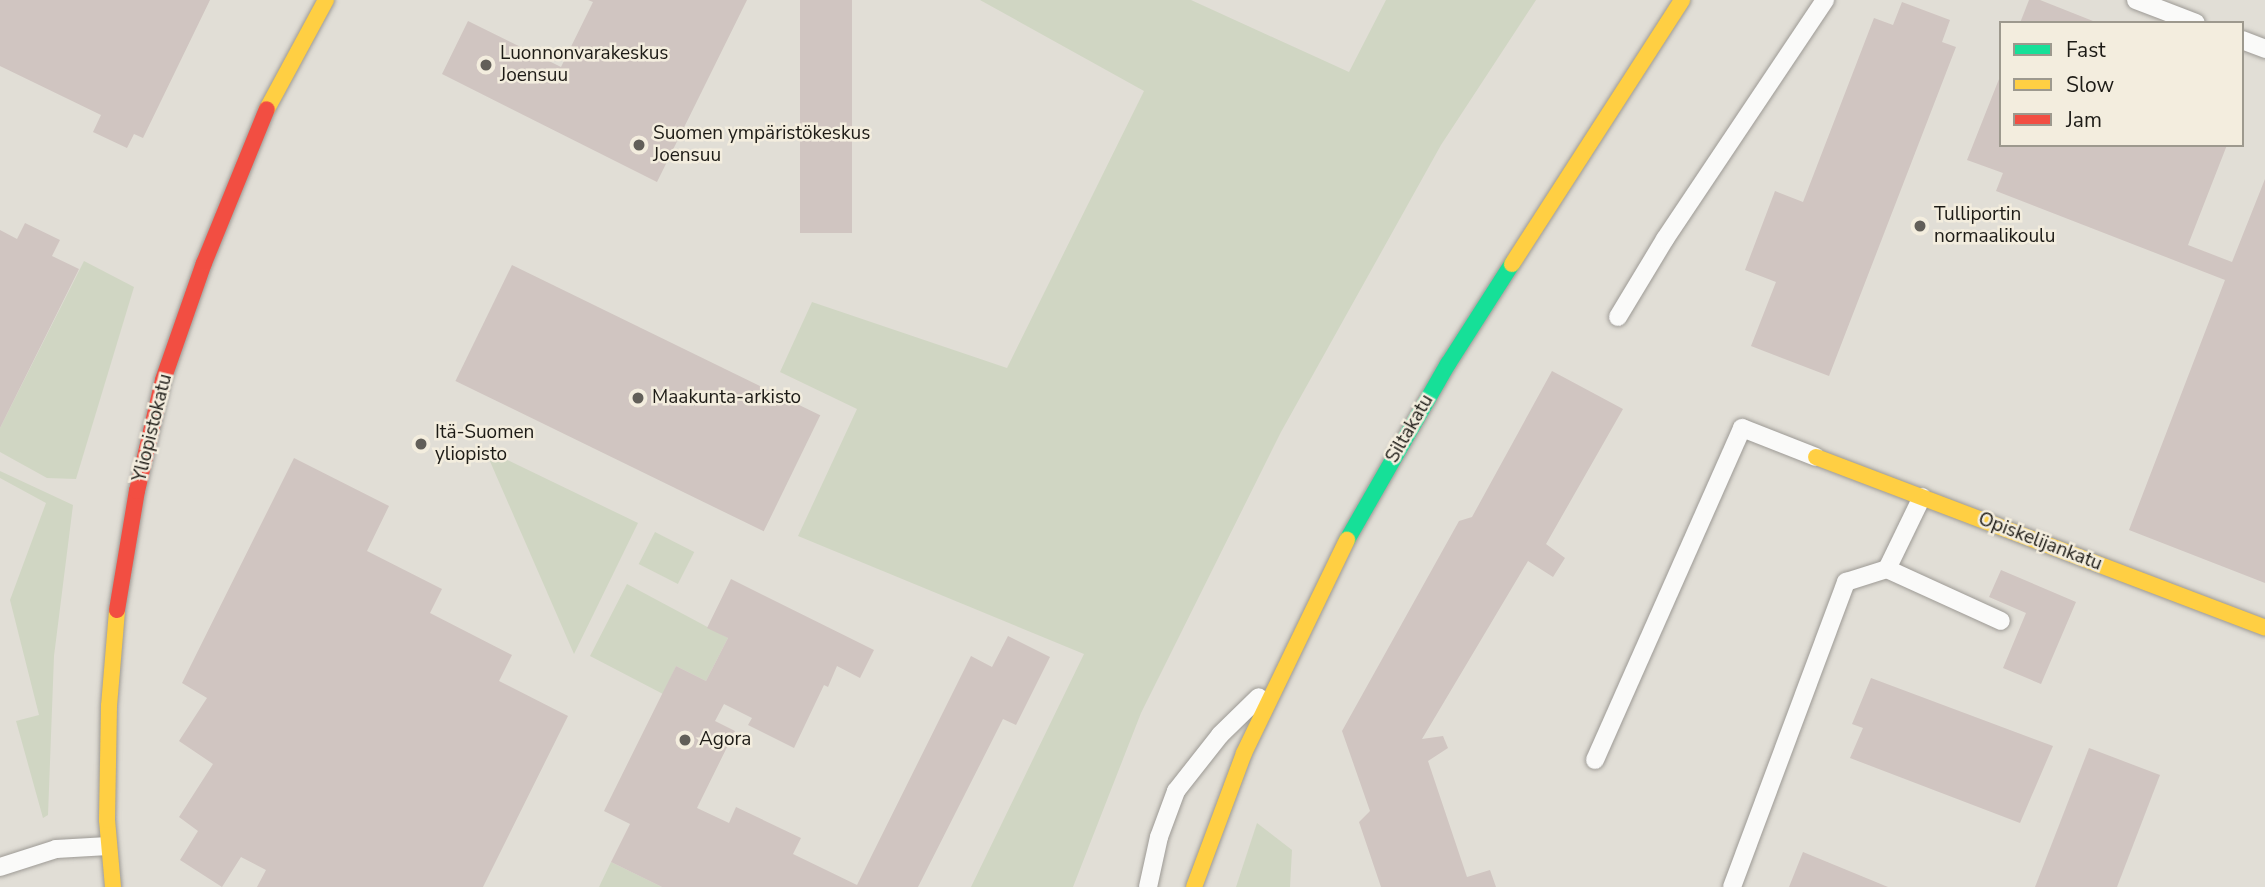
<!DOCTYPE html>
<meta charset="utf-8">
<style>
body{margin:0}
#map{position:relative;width:2265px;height:887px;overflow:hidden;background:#e1ded6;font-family:"Nunito Sans",sans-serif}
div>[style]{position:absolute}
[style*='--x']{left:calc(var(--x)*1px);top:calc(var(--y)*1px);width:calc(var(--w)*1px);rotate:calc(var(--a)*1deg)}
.green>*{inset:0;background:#d0d6c3;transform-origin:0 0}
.building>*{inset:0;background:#d0c5c1;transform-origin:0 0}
.roads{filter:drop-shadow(0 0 2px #9d9a95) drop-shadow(0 0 2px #9d9a95)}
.lane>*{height:18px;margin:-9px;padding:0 9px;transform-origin:9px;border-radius:9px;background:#fafaf9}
.fast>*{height:16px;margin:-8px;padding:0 8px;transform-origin:8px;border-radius:8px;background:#16e098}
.slow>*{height:16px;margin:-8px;padding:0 8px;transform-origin:8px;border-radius:8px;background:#ffcf43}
.jam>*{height:16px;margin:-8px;padding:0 8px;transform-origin:8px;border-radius:8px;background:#f24e42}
.dots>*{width:19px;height:19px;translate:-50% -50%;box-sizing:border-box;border:4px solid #f3edde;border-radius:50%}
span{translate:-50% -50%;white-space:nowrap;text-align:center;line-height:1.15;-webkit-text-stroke:5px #f3edde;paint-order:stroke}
.poi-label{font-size:19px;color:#1d1b16}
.left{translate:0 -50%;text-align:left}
.street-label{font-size:19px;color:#1d1b16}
.legend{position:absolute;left:1999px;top:21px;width:245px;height:126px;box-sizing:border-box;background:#f3edde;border:2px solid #9d998e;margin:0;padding:9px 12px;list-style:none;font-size:21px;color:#1d1b16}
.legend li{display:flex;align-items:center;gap:14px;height:35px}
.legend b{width:35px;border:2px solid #9d998e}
</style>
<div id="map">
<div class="green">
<i style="clip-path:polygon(980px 0,1191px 0,1349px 72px,1386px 0,1536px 0,1441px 145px,1281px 432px,1141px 713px,1073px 887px,971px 887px,1084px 654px,798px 536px,857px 409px,780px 372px,812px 302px,1007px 368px,1144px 91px)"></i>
<i style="clip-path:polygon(84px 261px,134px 287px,76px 479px,47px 478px,0 452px,0 428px)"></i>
<i style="clip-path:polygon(499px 456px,638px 523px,574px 654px,489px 459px)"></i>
<i style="clip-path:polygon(0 471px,73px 505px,54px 656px,48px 815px,43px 818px,16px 721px,39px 715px,10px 600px,46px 503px,0 478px)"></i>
<i style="left:655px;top:532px;width:44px;height:36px;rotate:27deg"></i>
<i style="clip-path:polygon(627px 584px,728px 638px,706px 681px,676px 666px,663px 694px,590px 656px)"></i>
<i style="clip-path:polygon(1257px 823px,1292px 850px,1290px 887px,1236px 887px)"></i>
<i style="clip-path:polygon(611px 862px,662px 887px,599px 887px)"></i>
</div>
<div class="building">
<i style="clip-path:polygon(0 0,210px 0,143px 138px,134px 134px,127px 148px,93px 132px,101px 115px,0 66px)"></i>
<i style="clip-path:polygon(588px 0,747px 0,657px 182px,442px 74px,468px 21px,561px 67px,593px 2px)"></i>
<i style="left:800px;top:0;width:52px;height:233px"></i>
<i style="clip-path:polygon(2029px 0,2040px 0,2098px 23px,2020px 23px)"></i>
<i style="clip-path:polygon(1902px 2px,1950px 20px,1942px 42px,1956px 47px,1829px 376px,1751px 346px,1776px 282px,1745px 270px,1775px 191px,1803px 202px,1874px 18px,1893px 25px)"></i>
<i style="clip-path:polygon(2001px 74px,2001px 145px,2227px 145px,2188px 245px,2232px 262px,2265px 179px,2265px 583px,2129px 530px,2225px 280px,1996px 191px,2003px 173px,1967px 160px)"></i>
<i style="clip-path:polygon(25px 223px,60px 240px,52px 256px,79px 269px,0 428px,0 230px,17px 239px)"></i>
<i style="left:512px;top:265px;width:343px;height:129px;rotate:26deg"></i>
<i style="clip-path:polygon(1552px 371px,1623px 409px,1546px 544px,1565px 558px,1553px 577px,1528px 561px,1422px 739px,1443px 736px,1448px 748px,1428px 761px,1467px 877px,1490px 870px,1496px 887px,1381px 887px,1359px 822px,1370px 811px,1342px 731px,1459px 521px,1472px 517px)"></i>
<i style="clip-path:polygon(294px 458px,389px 506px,367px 551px,442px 589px,430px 613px,512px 655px,499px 681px,568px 716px,483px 887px,257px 887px,266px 870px,241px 857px,222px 887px,180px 860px,198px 831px,179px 817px,213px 764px,179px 741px,207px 698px,182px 683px)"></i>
<i style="clip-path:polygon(2001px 570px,2076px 602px,2041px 684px,2003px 668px,2026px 613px,1989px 597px)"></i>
<i style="clip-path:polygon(731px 579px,874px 650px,860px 678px,837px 666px,828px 687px,824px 685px,794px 748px,748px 725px,752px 718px,724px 704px,715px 721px,735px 731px,697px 808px,729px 823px,736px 807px,801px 838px,793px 854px,857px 885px,971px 656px,992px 667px,1008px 636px,1050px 657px,1016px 725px,1003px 719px,918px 887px,662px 887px,611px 862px,630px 824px,604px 811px,676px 666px,706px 681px,728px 638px,707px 628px)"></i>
<i style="clip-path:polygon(1871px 678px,2053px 746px,2020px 823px,1850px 758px,1863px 728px,1852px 724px)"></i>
<i style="clip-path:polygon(2089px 748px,2160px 775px,2117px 887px,2035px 887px)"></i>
<i style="clip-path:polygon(1803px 852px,1888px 887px,1789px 887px)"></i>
</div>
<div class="roads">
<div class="lane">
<i style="--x:2136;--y:0;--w:64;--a:21"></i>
<i style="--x:2242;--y:40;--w:25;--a:21"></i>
<i style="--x:1618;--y:317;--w:91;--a:-58.9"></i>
<i style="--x:1665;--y:239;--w:288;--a:-56.2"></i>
<i style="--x:1887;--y:569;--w:80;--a:-64.1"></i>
<i style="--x:1595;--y:760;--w:363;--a:-66.1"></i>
<i style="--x:1742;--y:428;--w:79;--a:21.4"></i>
<i style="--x:0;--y:867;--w:59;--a:-17.8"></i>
<i style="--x:56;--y:849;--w:52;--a:-3.3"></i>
<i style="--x:1148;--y:887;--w:51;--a:-77.6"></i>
<i style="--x:1159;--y:837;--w:49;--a:-69.7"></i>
<i style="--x:1176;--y:791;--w:71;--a:-51.8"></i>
<i style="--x:1220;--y:735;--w:54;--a:-44.3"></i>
<i style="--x:1732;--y:887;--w:326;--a:-69.5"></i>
<i style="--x:1846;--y:582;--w:43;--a:-17.6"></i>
<i style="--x:1887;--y:569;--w:125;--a:24.5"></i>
</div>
<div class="fast">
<i style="--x:1347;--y:540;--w:203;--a:-60.2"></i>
<i style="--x:1448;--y:364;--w:119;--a:-57.4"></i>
</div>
<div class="slow">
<i style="--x:267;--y:109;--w:124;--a:-61.6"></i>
<i style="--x:1512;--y:264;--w:314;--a:-57.2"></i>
<i style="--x:1816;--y:457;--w:480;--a:20.8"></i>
<i style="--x:113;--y:887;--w:67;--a:-95.1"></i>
<i style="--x:107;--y:820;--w:114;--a:-89"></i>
<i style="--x:109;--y:706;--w:96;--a:-85.2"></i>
<i style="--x:1194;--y:887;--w:143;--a:-69.5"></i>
<i style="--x:1244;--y:753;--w:237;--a:-64.2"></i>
</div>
<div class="jam">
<i style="--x:117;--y:610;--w:121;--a:-80.5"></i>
<i style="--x:137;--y:491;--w:114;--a:-76.8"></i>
<i style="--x:163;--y:380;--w:124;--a:-70.7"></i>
<i style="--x:204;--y:263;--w:166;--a:-67.8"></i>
</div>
</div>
<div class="dots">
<i style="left:486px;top:65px;background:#625f59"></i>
<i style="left:639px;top:145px;background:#625f59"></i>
<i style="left:1920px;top:226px;background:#625f59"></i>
<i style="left:638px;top:398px;background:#625f59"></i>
<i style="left:421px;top:444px;background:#625f59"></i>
<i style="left:685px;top:740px;background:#625f59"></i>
</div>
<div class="poi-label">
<span class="left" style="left:500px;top:65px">Luonnonvarakeskus<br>Joensuu</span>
<span class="left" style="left:653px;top:145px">Suomen ympäristökeskus<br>Joensuu</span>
<span class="left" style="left:1934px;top:226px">Tulliportin<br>normaalikoulu</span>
<span class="left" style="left:652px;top:398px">Maakunta-arkisto</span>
<span class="left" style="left:435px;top:444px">Itä-Suomen<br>yliopisto</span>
<span class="left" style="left:699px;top:740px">Agora</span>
</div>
<div class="street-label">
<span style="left:153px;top:428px;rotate:-76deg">Yliopistokatu</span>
<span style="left:1410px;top:429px;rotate:-60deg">Siltakatu</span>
<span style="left:2040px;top:542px;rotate:21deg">Opiskelijankatu</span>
</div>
<ul class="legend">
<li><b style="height:9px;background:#16e098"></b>Fast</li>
<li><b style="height:9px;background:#ffcf43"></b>Slow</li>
<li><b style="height:9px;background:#f24e42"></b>Jam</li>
</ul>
</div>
